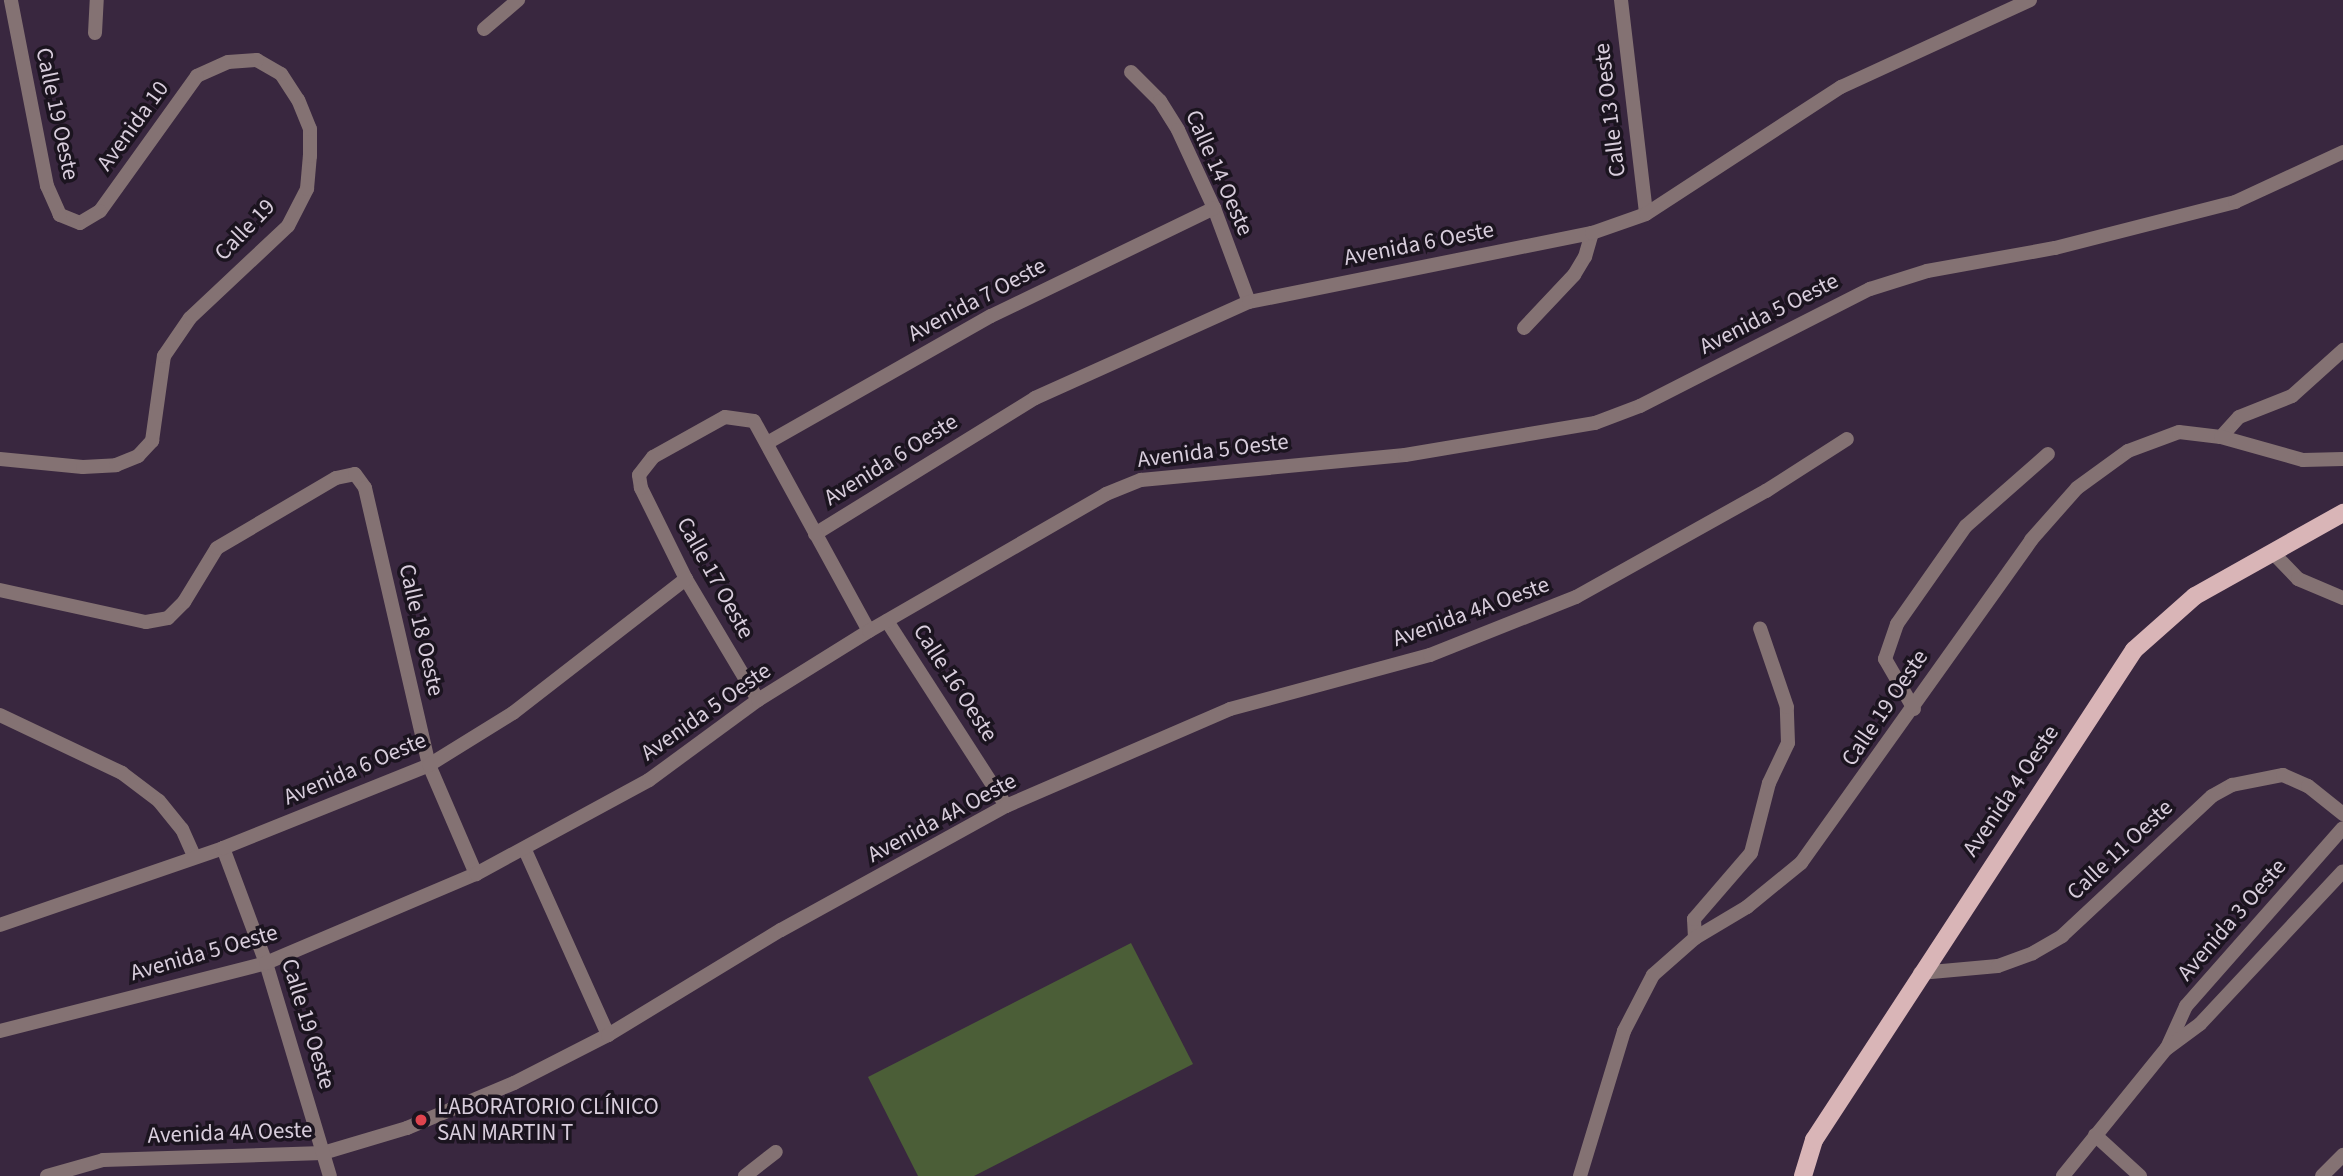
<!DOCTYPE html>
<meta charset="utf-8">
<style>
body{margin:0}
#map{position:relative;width:2343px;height:1176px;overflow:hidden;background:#39273f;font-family:"Source Sans 3",sans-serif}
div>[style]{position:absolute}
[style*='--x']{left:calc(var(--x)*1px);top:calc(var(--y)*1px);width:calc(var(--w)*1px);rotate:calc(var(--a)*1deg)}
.green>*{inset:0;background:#4b5e37}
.minor>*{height:14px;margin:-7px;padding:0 7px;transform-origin:7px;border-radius:7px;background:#847273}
.tertiary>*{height:14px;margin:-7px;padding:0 7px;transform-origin:7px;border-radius:7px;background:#847273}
.primary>*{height:18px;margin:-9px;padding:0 9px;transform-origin:9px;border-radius:9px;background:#d9b5b7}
.dots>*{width:19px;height:19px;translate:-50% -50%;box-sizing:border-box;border:4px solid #1b141f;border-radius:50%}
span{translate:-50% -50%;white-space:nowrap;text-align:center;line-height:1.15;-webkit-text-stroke:7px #1b141f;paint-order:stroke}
.street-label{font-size:23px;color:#d8cddc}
.poi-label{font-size:23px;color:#d8cddc}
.left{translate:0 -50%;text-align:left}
</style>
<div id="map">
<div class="green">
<i style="clip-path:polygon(1131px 943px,1193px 1064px,974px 1176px,918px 1176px,868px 1077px)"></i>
</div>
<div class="minor">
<i style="--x:1621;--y:0;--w:215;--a:83.3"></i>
<i style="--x:484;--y:29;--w:45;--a:-40.5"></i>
<i style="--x:95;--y:33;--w:33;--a:-87"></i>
<i style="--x:1131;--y:72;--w:41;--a:45"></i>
<i style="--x:1160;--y:101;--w:34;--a:58"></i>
<i style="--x:1178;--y:130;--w:86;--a:65.2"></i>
<i style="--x:1214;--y:208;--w:100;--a:69.6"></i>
<i style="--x:1524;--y:328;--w:73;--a:-46.7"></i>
<i style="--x:1574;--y:275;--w:21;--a:-59"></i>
<i style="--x:1585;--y:257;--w:25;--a:-74"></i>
<i style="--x:2221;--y:437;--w:27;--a:-48"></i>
<i style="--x:2239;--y:417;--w:57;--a:-21.6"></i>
<i style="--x:2292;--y:396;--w:69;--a:-42"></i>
<i style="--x:767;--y:443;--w:257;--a:-29.6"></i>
<i style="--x:991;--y:316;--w:248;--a:-25.8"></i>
<i style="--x:0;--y:459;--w:83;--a:5.5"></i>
<i style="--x:83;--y:467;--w:33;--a:-3"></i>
<i style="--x:116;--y:465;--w:24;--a:-22"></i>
<i style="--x:138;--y:456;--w:21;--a:-47"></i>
<i style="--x:152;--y:441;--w:86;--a:-82"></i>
<i style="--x:164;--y:356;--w:46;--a:-55.6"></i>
<i style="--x:190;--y:318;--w:134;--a:-43.2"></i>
<i style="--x:288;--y:226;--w:42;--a:-62.8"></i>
<i style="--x:307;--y:189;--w:33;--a:-85"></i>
<i style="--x:310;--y:156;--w:27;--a:-90"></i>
<i style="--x:310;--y:129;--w:31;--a:-112"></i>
<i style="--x:298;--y:100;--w:31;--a:-123"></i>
<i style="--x:281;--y:74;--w:28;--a:-150"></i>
<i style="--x:257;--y:60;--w:29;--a:176"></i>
<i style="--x:228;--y:62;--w:34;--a:156"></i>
<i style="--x:197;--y:76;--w:166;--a:125.7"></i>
<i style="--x:100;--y:211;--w:23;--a:149"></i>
<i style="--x:80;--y:223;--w:22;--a:-158"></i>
<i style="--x:60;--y:215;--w:32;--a:-114"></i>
<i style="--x:47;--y:186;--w:189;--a:-101"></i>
<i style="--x:815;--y:534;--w:259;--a:-31.7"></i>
<i style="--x:1035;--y:398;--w:235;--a:-24.2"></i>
<i style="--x:1249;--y:302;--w:350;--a:-11.4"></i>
<i style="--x:1592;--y:233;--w:57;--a:-19.4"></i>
<i style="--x:1646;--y:214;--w:233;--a:-33.1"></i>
<i style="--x:1841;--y:87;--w:208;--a:-24.7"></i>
<i style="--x:2274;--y:554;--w:35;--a:46"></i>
<i style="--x:2298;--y:579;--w:49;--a:22.9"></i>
<i style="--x:0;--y:590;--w:149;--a:12.4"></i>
<i style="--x:146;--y:622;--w:22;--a:-10"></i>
<i style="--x:168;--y:618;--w:23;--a:-45"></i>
<i style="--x:184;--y:602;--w:63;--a:-58.6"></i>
<i style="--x:217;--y:548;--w:138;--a:-30.5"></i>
<i style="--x:336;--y:478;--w:19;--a:-12"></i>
<i style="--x:355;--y:474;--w:17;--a:54"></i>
<i style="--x:365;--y:488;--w:284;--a:77"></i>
<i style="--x:429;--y:765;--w:119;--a:66.7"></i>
<i style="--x:887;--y:621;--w:220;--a:57.2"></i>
<i style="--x:758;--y:700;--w:141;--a:-120.8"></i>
<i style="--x:686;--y:579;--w:102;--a:-116.3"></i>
<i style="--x:641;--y:488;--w:13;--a:-99"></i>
<i style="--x:639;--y:475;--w:23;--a:-52"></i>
<i style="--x:653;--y:457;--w:82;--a:-29.1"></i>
<i style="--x:725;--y:417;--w:29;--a:8"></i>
<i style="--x:754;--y:421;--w:239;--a:61.3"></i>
<i style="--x:1914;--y:709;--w:58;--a:-120.1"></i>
<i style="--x:1885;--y:659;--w:37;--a:-71"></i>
<i style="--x:1897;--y:624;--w:120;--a:-54.9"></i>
<i style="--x:1966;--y:526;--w:109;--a:-41.3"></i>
<i style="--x:0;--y:715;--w:135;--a:25.4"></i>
<i style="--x:122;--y:773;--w:46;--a:37.1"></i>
<i style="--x:159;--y:801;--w:36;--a:51"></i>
<i style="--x:182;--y:829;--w:30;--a:66"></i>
<i style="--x:223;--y:848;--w:123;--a:69.5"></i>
<i style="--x:525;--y:850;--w:203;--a:65.8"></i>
<i style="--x:0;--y:925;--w:236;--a:-19"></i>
<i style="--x:223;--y:848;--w:222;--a:-21.9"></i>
<i style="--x:429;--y:765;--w:99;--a:-31.8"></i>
<i style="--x:513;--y:713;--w:219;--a:-37.8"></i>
<i style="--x:1695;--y:938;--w:19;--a:-93"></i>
<i style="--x:1694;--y:919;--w:87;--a:-49.2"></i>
<i style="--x:1751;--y:853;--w:72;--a:-75.6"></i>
<i style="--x:1769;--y:783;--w:44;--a:-64.6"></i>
<i style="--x:1788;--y:743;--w:36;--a:-92"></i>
<i style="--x:1787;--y:707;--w:83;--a:-108.9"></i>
<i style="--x:1920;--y:973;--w:78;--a:-5.1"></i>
<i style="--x:1998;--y:966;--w:37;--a:-20"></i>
<i style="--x:2033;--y:953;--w:34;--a:-30"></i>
<i style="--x:2062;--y:936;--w:205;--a:-43"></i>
<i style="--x:2212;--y:796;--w:23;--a:-29"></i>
<i style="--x:2232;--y:785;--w:52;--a:-11.1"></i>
<i style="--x:2283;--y:775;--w:27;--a:24"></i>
<i style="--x:2308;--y:786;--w:45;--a:38.7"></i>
<i style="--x:2167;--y:1048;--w:46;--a:-65.7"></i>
<i style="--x:2186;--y:1006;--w:237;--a:-48.6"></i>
<i style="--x:2095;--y:1135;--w:61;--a:42.3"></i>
<i style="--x:47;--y:1176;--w:58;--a:-15.9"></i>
<i style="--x:103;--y:1160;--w:220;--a:-1.8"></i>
<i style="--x:323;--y:1153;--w:88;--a:-16.6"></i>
<i style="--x:407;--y:1128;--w:116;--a:-22.8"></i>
<i style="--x:514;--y:1083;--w:106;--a:-27.1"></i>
<i style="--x:608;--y:1035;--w:202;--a:-31.3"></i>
<i style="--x:781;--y:930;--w:257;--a:-28.9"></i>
<i style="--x:1006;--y:806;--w:244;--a:-23.4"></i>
<i style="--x:1230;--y:709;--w:207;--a:-15.1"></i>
<i style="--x:1430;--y:655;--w:157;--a:-21.7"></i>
<i style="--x:1576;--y:597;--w:218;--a:-29.2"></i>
<i style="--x:1766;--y:491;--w:96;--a:-32.7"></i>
<i style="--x:745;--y:1176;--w:39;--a:-38"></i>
<i style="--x:2063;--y:1176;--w:164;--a:-51"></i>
<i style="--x:2166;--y:1049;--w:42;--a:-36.3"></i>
<i style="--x:2200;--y:1024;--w:209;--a:-46.9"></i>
<i style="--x:2322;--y:1176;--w:30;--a:-45"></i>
</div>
<div class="tertiary">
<i style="--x:266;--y:963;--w:222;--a:73.3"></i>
<i style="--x:0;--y:1031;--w:275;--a:-14.3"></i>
<i style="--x:266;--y:963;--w:228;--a:-23"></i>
<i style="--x:476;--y:874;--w:197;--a:-28.5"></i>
<i style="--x:649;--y:780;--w:135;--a:-36.3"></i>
<i style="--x:758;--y:700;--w:131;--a:-31.9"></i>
<i style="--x:869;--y:631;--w:274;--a:-30"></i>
<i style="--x:1106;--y:494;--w:38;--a:-22"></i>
<i style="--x:1141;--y:480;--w:265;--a:-5.4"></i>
<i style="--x:1405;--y:455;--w:193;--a:-9.6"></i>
<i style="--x:1595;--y:423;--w:48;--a:-20.7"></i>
<i style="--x:1640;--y:406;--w:258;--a:-27"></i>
<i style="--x:1870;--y:289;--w:60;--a:-17.5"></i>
<i style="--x:1927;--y:271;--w:130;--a:-10.2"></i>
<i style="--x:2055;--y:248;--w:186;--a:-14.3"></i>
<i style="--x:2235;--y:202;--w:119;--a:-24.8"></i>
<i style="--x:1580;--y:1176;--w:152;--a:-73.1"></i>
<i style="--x:1624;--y:1031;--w:63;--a:-62.6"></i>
<i style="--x:1653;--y:975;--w:56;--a:-41.4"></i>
<i style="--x:1695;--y:938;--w:61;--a:-30.8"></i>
<i style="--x:1747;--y:907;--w:70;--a:-39.2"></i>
<i style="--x:1801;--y:863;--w:397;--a:-54.5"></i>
<i style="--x:2031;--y:540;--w:69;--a:-48.5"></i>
<i style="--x:2077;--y:488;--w:63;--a:-36"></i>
<i style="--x:2128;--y:451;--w:54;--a:-20.4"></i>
<i style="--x:2179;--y:432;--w:42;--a:6.8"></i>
<i style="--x:2221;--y:437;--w:85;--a:15.7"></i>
<i style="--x:2303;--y:460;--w:40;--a:-1.4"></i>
</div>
<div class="primary">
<i style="--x:1803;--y:1176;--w:38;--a:-73"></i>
<i style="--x:1814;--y:1140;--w:585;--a:-56.85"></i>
<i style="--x:2134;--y:650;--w:81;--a:-41.5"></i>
<i style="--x:2195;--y:596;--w:170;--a:-29.3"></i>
</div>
<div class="dots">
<i style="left:421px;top:1120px;background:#e0444e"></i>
</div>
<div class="street-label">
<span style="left:1610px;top:110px;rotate:-97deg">Calle 13 Oeste</span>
<span style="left:57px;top:114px;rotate:78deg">Calle 19 Oeste</span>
<span style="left:133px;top:126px;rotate:-54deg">Avenida 10</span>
<span style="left:1219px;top:173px;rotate:66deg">Calle 14 Oeste</span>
<span style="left:245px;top:230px;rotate:-46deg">Calle 19</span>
<span style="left:1419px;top:244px;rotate:-11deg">Avenida 6 Oeste</span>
<span style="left:977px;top:300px;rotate:-28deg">Avenida 7 Oeste</span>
<span style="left:1769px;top:314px;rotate:-27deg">Avenida 5 Oeste</span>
<span style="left:1213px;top:451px;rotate:-7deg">Avenida 5 Oeste</span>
<span style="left:891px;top:460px;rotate:-32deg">Avenida 6 Oeste</span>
<span style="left:715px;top:578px;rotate:61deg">Calle 17 Oeste</span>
<span style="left:1471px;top:612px;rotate:-20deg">Avenida 4A Oeste</span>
<span style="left:421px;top:630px;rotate:77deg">Calle 18 Oeste</span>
<span style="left:955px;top:683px;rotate:57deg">Calle 16 Oeste</span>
<span style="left:1885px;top:708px;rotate:-56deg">Calle 19 Oeste</span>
<span style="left:706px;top:712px;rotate:-35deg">Avenida 5 Oeste</span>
<span style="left:355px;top:769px;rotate:-23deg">Avenida 6 Oeste</span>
<span style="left:2011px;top:791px;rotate:-56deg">Avenida 4 Oeste</span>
<span style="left:942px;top:818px;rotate:-28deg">Avenida 4A Oeste</span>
<span style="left:2120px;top:850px;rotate:-43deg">Calle 11 Oeste</span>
<span style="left:2232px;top:920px;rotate:-49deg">Avenida 3 Oeste</span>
<span style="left:204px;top:953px;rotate:-16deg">Avenida 5 Oeste</span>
<span style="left:308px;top:1024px;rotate:73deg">Calle 19 Oeste</span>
<span style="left:230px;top:1133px;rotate:-2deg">Avenida 4A Oeste</span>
</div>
<div class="poi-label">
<span class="left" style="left:437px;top:1120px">LABORATORIO CLÍNICO<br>SAN MARTIN T</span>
</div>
</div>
